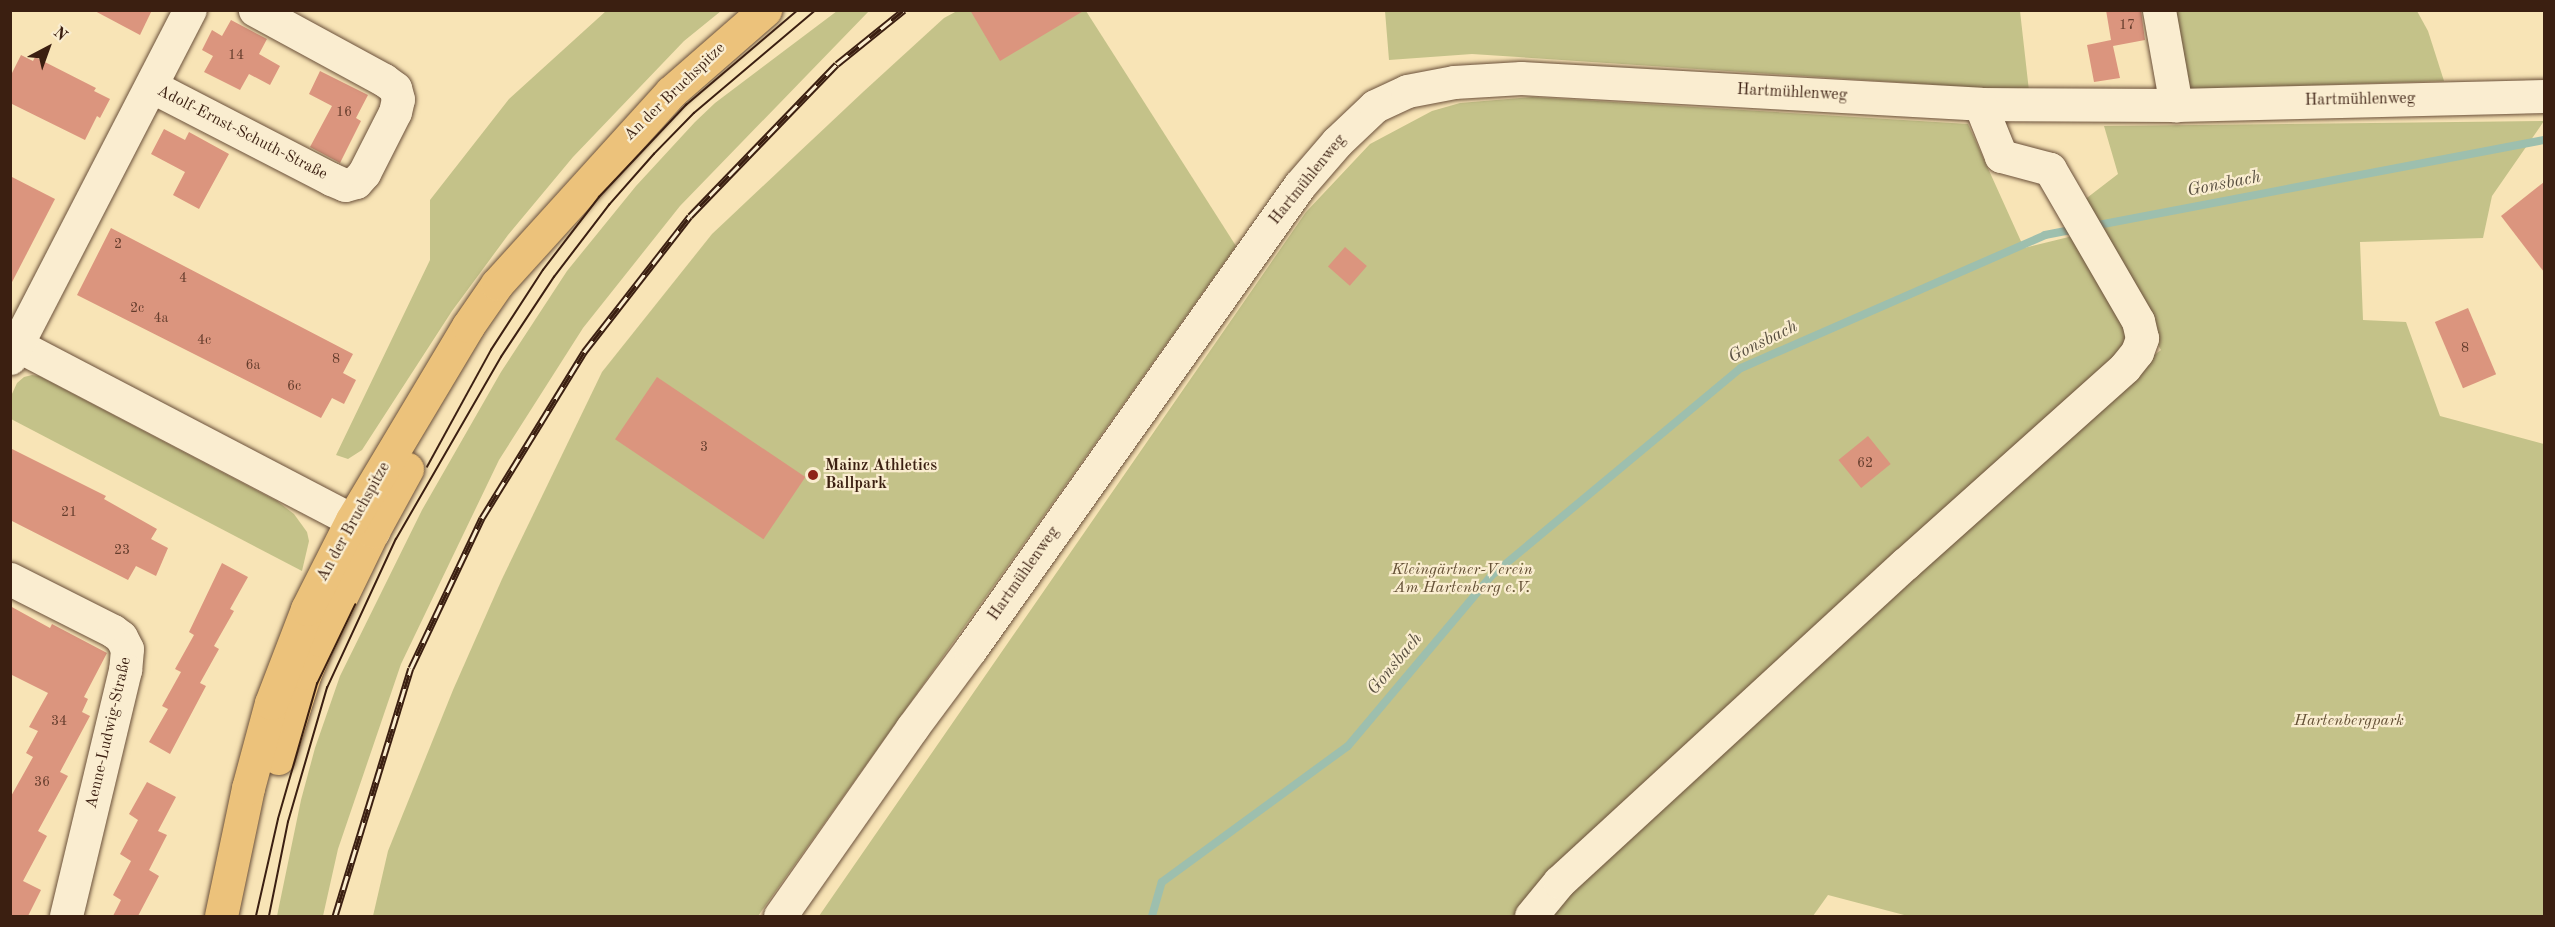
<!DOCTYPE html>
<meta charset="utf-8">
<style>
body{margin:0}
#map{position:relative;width:2555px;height:927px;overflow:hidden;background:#f8e4b6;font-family:"Old Standard TT",serif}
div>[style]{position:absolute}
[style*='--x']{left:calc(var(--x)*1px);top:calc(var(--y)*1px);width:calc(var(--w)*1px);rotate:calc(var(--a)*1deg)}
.green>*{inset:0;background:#c4c289}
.stream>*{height:8px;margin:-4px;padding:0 4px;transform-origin:4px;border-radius:4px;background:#9dbfae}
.building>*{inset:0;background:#db957e;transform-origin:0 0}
.roads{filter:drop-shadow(0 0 2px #6a503a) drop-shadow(0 0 2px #6a503a)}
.minor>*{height:33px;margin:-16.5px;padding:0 16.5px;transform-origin:16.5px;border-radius:16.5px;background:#faedd0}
.major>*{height:33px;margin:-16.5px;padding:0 16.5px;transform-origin:16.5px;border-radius:16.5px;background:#ecc27b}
.tram>*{height:1.5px;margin:-0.75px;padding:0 0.75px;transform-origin:0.75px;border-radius:0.75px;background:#3b1f11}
.rail>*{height:7px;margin-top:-3.5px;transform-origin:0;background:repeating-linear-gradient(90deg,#faedd0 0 14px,#3b1f11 0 28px);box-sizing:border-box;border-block:2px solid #3b1f11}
.dots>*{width:16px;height:16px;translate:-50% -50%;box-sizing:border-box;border:3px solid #faedd0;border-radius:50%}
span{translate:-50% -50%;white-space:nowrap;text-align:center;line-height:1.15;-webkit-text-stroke:4.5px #faedd0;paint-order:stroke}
.number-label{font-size:14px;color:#633c2c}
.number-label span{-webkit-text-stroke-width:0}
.street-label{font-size:16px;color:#3b1f11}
.poi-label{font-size:16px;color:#3b1f11;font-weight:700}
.left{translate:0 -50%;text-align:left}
.park-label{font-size:16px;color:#645035;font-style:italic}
.water-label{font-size:18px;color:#584f40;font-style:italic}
.frame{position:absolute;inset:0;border:12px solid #3b1f11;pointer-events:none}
.north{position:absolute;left:18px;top:18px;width:60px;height:60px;-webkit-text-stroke:4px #faedd0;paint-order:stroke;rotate:41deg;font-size:16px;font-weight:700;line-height:24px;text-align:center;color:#3b1f11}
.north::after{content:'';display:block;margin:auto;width:21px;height:27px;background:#3b1f11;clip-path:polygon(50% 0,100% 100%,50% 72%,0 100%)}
</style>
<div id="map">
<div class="green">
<i style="clip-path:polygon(606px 11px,721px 11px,684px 41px,573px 157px,508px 235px,452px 311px,362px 450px,348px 459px,336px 455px,430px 260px,430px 200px,509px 99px)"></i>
<i style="clip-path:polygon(837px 11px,869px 11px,680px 206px,583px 328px,499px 460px,401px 664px,338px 849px,323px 916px,277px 916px,301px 800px,315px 748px,340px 676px,422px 510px,501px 372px,567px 271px,636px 186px,695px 122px,715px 103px)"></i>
<i style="clip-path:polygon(957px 11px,1086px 11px,1236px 246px,758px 916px,373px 916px,388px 851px,453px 690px,502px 579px,602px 372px,712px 234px,863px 92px,944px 18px)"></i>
<i style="clip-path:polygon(1385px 11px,2020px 11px,2029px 91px,1472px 54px,1389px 60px)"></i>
<i style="clip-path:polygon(2167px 11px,2417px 11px,2428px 31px,2444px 81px,2187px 89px)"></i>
<i style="clip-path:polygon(1532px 97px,1968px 124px,2024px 248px,2081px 234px,2141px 365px,2161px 350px,2079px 204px,2118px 174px,2104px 126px,2544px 121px,2492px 196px,2483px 238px,2360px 242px,2363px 320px,2406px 322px,2440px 416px,2544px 444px,2544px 916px,1908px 916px,1828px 895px,1813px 916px,819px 916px,1306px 212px,1370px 144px,1432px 111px,1460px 103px)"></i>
<i style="clip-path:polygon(32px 375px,39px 376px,277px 501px,294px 514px,307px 532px,309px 541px,302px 571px,11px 419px,11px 396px,17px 383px,24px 377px)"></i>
</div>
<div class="stream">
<i style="--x:2093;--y:226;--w:459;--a:-10.8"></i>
<i style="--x:1152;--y:916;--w:35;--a:-74"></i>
<i style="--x:1162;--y:882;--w:230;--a:-36.2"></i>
<i style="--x:1348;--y:746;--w:222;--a:-49.9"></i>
<i style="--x:1491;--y:576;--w:325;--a:-39.8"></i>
<i style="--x:1741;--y:368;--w:332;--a:-23.6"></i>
<i style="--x:2045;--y:235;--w:33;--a:-11"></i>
</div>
<div class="building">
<i style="clip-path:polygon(93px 10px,152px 10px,140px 35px)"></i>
<i style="clip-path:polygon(970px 10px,1085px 10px,1000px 61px)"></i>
<i style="clip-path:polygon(2106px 10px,2141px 10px,2145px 40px,2113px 46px,2120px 78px,2094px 82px,2087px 45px,2111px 40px)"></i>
<i style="clip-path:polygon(231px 20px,267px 39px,259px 54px,280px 66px,270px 85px,249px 74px,240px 90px,204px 72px,213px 56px,202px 50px,212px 30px,222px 36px)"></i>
<i style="clip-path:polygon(21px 55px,33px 61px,35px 57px,96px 88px,94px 91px,110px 99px,100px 118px,97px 116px,85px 140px,10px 103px,10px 77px)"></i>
<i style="clip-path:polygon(320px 71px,368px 95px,356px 118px,361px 121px,340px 163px,310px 147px,332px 106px,309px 94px)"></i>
<i style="clip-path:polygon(164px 129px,185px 140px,189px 132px,229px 154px,199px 209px,173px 195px,185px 172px,151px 154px)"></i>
<i style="clip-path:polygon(10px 176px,55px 199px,10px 286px)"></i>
<i style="clip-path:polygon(2544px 182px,2544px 272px,2501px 216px)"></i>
<i style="clip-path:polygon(111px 228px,353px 354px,343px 373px,356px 380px,344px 404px,332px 398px,321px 418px,77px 295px)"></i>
<i style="left:1345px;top:247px;width:29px;height:26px;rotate:41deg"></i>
<i style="left:2468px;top:308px;width:72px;height:36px;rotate:67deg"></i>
<i style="left:657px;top:377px;width:179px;height:75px;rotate:34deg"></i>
<i style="left:1868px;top:436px;width:36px;height:38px;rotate:51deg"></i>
<i style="clip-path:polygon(10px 448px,106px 496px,104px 499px,157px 529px,151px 539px,168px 548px,156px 576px,136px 566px,128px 580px,10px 520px)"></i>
<i style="clip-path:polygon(222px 563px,248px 577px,230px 609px,234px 611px,214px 646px,219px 649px,200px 683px,206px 686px,170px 754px,149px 742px,168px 709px,162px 706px,181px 672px,175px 669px,194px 635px,189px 632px)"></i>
<i style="clip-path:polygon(10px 606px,50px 628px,52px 624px,107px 653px,84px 697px,88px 699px,82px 712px,90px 716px,60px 772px,68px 776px,38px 831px,47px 836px,23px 881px,41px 890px,28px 916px,10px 916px,10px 798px,33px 757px,26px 753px,38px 731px,29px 727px,48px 693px,10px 674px)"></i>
<i style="clip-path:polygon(147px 782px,176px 797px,158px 831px,167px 835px,149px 870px,159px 876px,138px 916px,113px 916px,121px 900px,113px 895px,131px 861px,120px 854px,138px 820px,129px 814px)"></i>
</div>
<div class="roads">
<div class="minor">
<i style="--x:2159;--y:10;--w:97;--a:79.9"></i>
<i style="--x:151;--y:86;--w:203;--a:27.3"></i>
<i style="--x:331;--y:179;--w:15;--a:23"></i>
<i style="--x:345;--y:185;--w:11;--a:-15"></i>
<i style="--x:356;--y:182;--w:12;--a:-48"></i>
<i style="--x:364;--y:173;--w:68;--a:-63.1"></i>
<i style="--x:395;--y:112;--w:13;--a:-77"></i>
<i style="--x:398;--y:99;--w:11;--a:-105"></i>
<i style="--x:395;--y:88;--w:14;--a:-144"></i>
<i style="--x:384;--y:80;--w:147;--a:-151.5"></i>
<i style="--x:17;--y:345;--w:402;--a:27.6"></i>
<i style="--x:10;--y:358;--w:392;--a:-62.7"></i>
<i style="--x:10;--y:579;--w:115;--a:26.8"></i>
<i style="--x:113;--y:631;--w:10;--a:37"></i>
<i style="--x:121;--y:637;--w:13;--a:63"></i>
<i style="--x:127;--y:649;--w:21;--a:95"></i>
<i style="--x:125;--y:670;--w:253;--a:103.5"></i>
<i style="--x:780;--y:916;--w:230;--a:-54.9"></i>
<i style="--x:912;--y:728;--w:97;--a:-53.4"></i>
<i style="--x:970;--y:650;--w:569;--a:-54.66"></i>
<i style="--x:1299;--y:186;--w:58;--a:-49.2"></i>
<i style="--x:1337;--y:142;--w:52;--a:-43.5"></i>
<i style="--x:1375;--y:106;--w:35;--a:-25"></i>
<i style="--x:1407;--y:91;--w:48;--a:-10.8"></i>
<i style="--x:1454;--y:82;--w:67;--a:-3.4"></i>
<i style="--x:1521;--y:78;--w:460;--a:3.2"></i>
<i style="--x:1980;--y:104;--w:196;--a:0.3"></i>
<i style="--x:2176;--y:105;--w:368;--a:-1.4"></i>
<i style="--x:1531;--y:916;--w:44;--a:-50.5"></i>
<i style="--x:1559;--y:882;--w:470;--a:-42.6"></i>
<i style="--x:1905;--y:564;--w:295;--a:-41.8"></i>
<i style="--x:2125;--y:367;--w:19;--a:-51"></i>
<i style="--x:2137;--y:352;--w:15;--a:-70"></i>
<i style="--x:2142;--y:338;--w:17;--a:-103"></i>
<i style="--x:2138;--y:321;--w:176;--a:-120.1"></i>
<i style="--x:2050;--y:169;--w:51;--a:-165.1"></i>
<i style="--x:2001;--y:156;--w:56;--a:-112"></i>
</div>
<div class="major">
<i style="--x:278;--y:758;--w:89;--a:-72.4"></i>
<i style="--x:305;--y:673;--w:36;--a:-66"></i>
<i style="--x:320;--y:640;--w:121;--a:-64.1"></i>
<i style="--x:373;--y:531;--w:71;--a:-61.3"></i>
<i style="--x:221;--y:916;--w:131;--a:-78.1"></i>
<i style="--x:248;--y:788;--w:88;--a:-74.9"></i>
<i style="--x:271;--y:703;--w:101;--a:-69"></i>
<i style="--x:307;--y:609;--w:100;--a:-63.2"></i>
<i style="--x:352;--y:520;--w:226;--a:-59.1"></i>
<i style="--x:468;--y:326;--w:51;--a:-55.4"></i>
<i style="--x:497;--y:284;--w:259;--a:-47.8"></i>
<i style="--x:671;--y:92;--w:125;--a:-41.1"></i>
</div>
</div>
<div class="tram">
<i style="--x:427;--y:467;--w:133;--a:-61.3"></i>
<i style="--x:491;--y:350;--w:95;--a:-57"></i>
<i style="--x:543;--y:270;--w:92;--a:-52.5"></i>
<i style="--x:599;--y:197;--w:127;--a:-46.6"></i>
<i style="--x:686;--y:105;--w:147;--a:-40.3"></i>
<i style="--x:256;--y:916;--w:99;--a:-77.2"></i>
<i style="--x:278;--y:819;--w:141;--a:-73.9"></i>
<i style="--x:317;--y:684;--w:88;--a:-64.3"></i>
<i style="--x:269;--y:916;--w:96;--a:-78.6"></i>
<i style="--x:288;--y:822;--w:140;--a:-73.8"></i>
<i style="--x:327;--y:688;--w:164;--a:-65.2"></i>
<i style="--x:396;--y:539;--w:210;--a:-60"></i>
<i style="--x:501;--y:357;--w:96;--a:-56.5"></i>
<i style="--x:554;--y:277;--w:91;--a:-52.6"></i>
<i style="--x:609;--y:205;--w:68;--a:-48.6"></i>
<i style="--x:654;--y:154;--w:57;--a:-45.7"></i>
<i style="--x:694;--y:113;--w:160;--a:-40.2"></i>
</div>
<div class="rail">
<i style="--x:335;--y:916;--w:259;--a:-73"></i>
<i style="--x:411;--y:668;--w:166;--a:-64.7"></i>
<i style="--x:482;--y:518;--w:195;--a:-58.4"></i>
<i style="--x:584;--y:352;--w:172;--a:-52.1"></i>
<i style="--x:690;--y:216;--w:211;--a:-46"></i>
<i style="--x:837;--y:64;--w:86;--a:-38.9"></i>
</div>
<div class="dots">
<i style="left:813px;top:475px;background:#8f2418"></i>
</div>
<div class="number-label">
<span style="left:2127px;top:25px">17</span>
<span style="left:236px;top:55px">14</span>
<span style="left:344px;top:112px">16</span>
<span style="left:118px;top:244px">2</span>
<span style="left:183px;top:278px">4</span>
<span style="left:137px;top:308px">2c</span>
<span style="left:161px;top:318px">4a</span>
<span style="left:204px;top:340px">4c</span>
<span style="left:2465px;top:348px">8</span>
<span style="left:336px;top:359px">8</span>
<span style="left:253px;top:365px">6a</span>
<span style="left:294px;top:386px">6c</span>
<span style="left:704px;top:447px">3</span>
<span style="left:1865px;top:463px">62</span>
<span style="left:69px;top:512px">21</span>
<span style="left:122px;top:550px">23</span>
<span style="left:59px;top:721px">34</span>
<span style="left:42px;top:782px">36</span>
</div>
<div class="street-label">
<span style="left:675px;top:92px;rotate:-44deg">An der Bruchspitze</span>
<span style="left:1792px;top:93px;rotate:3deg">Hartmühlenweg</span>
<span style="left:2360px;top:100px;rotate:-1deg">Hartmühlenweg</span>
<span style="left:242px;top:133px;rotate:27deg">Adolf-Ernst-Schuth-Straße</span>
<span style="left:1308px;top:180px;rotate:-51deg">Hartmühlenweg</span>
<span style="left:354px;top:522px;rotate:-61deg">An der Bruchspitze</span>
<span style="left:1024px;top:574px;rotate:-55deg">Hartmühlenweg</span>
<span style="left:109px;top:733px;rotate:-77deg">Aenne-Ludwig-Straße</span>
</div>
<div class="poi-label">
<span class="left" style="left:825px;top:475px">Mainz Athletics<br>Ballpark</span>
</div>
<div class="park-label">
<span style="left:1462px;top:579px">Kleingärtner-Verein<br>Am Hartenberg e.V.</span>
<span style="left:2349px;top:721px">Hartenbergpark</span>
</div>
<div class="water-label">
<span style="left:2224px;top:184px;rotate:-11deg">Gonsbach</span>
<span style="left:1763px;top:342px;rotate:-26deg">Gonsbach</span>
<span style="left:1395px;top:664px;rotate:-50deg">Gonsbach</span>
</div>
<div class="frame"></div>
<div class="north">N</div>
</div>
